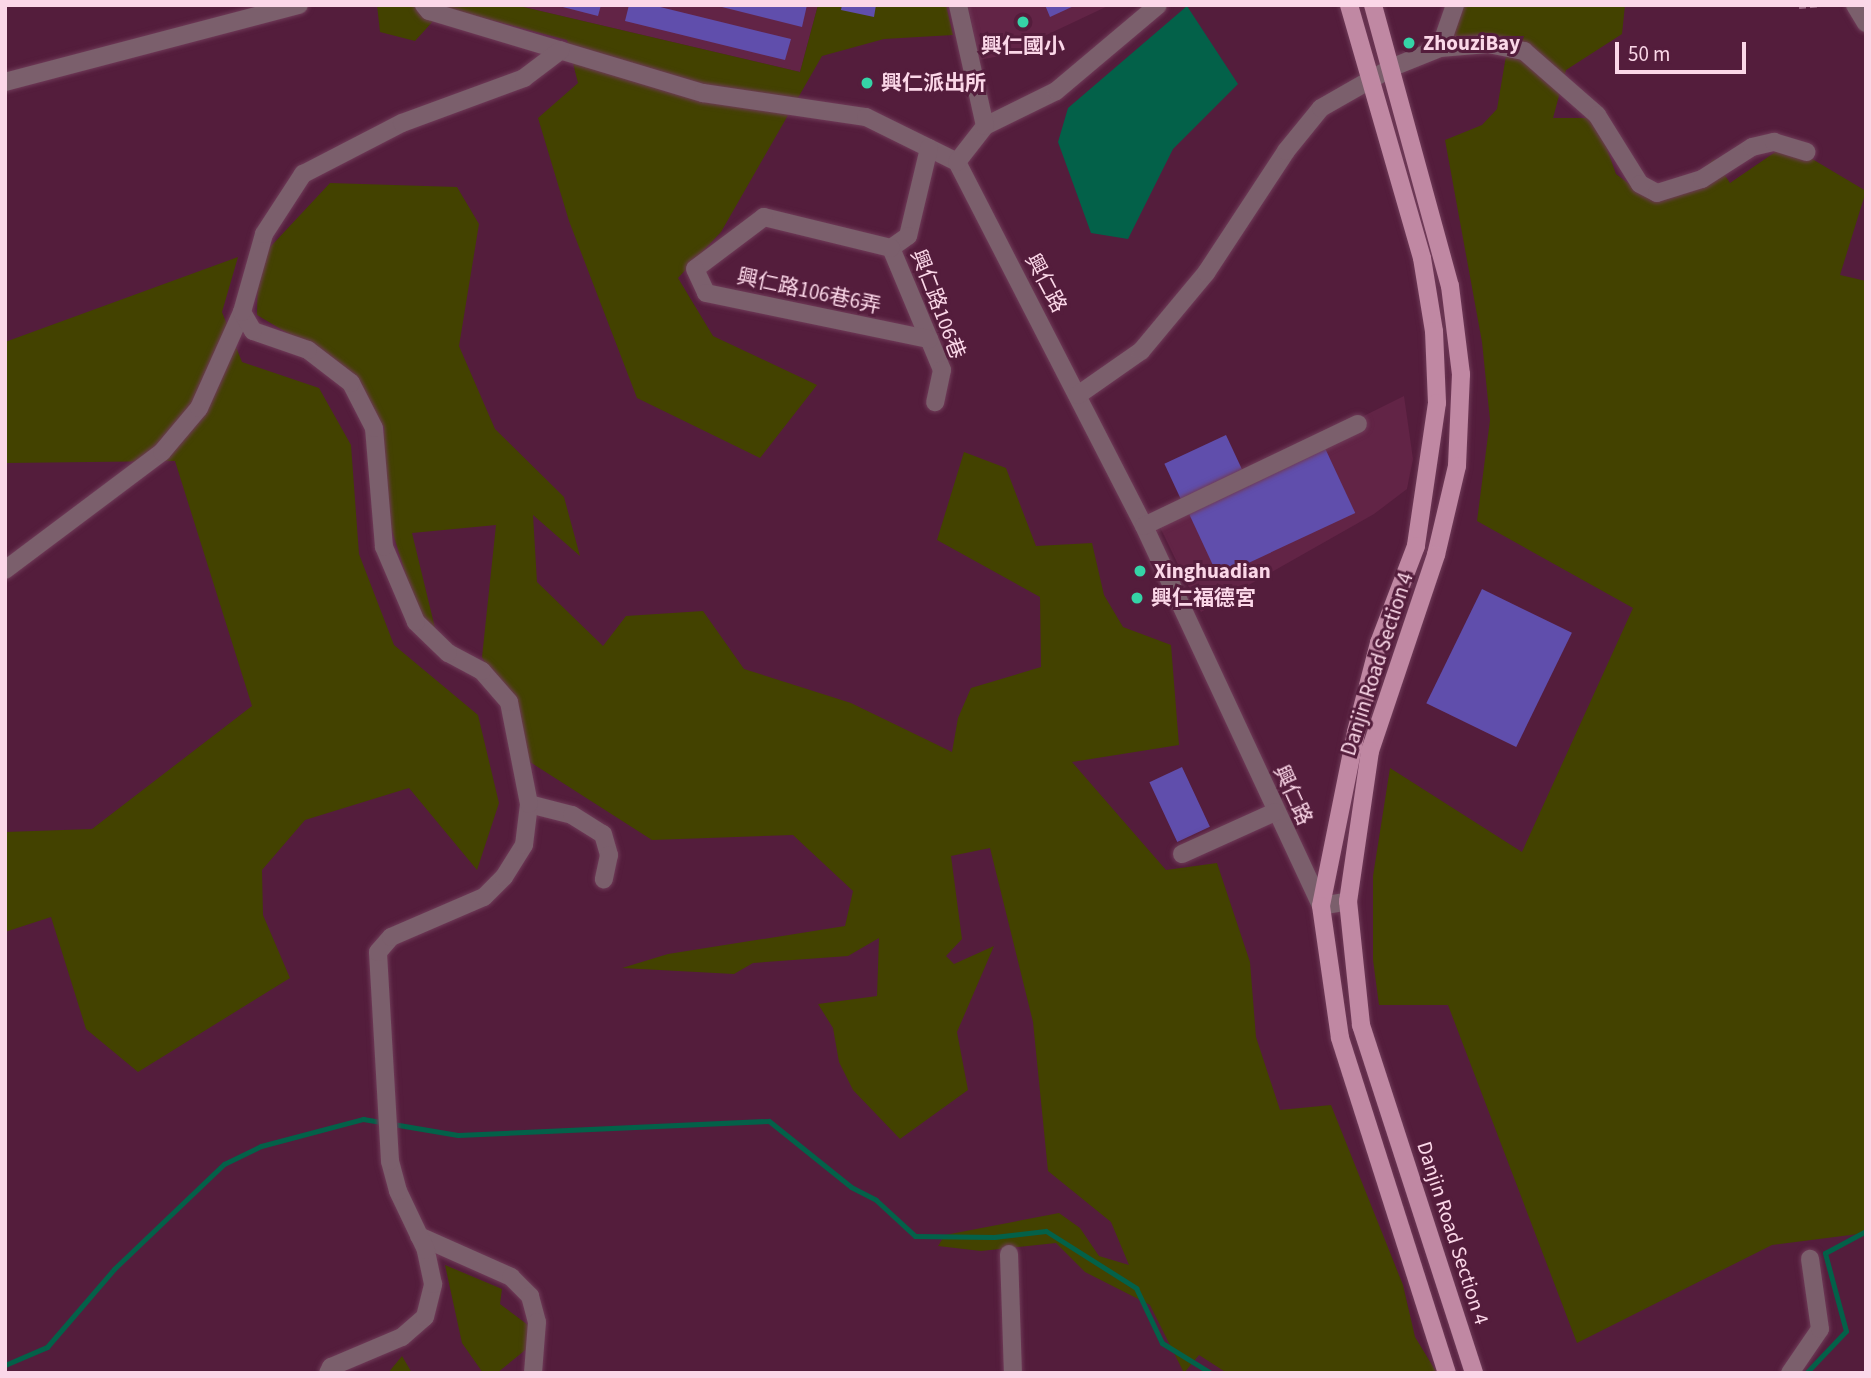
<!DOCTYPE html>
<meta charset="utf-8">
<style>
body{margin:0}
#map{position:relative;width:1871px;height:1378px;overflow:hidden;background:#541d3c;font-family:"Source Sans 3","Noto Sans TC",sans-serif}
div>[style]{position:absolute}
[style*='--x']{left:calc(var(--x)*1px);top:calc(var(--y)*1px);width:calc(var(--w)*1px);rotate:calc(var(--a)*1deg)}
.built>*{inset:0;background:#622446}
.green>*{inset:0;background:#434200}
.water>*{inset:0;background:#036149}
.stream>*{height:5px;margin:-2.5px;padding:0 2.5px;transform-origin:2.5px;border-radius:2.5px;background:#036149}
.building>*{inset:0;background:#604eac;transform-origin:0 0}
.path>*{height:3.5px;margin-top:-1.75px;transform-origin:0;background:repeating-linear-gradient(90deg,#996a83 0 7px,transparent 0 10.5px)}
.roads{filter:drop-shadow(0 0 2px #6f3b58) drop-shadow(0 0 2px #6f3b58)}
.minor>*{height:18px;margin:-9px;padding:0 9px;transform-origin:9px;border-radius:9px;background:#7b5f6c}
.major>*{height:18px;margin:-9px;padding:0 9px;transform-origin:9px;border-radius:9px;background:#c088a3}
.dots>*{width:19px;height:19px;translate:-50% -50%;box-sizing:border-box;border:4px solid #541d3c;border-radius:50%}
span{translate:-50% -50%;white-space:nowrap;text-align:center;line-height:1.15;-webkit-text-stroke:6px #541d3c;paint-order:stroke}
.poi-label{font-size:21px;color:#fbd7e8;font-weight:700}
.left{translate:0 -50%;text-align:left}
.street-label{font-size:21px;color:#fbd7e8}
.frame{position:absolute;inset:0;border:7px solid #fbd7e8;pointer-events:none}
.scale{position:absolute;left:1615px;top:42px;width:131px;height:32px;box-sizing:border-box;border:4px solid #fbd7e8;border-top:0;padding-left:9px;font-size:21px;line-height:24px;white-space:nowrap;color:#fbd7e8;-webkit-text-stroke:5px #541d3c;paint-order:stroke}
</style>
<div id="map">
<div class="built">
<i style="clip-path:polygon(515px 5px,818px 5px,800px 72px)"></i>
<i style="clip-path:polygon(968px 5px,1110px 5px,1038px 39px,1037px 49px,979px 60px)"></i>
<i style="clip-path:polygon(1404px 396px,1413px 459px,1407px 489px,1374px 514px,1201px 612px,1156px 519px)"></i>
</div>
<div class="green">
<i style="clip-path:polygon(377px 5px,515px 5px,800px 72px,818px 5px,946px 5px,953px 35px,884px 39px,822px 56px,721px 232px,678px 278px,713px 336px,817px 385px,760px 458px,637px 398px,569px 221px,538px 118px,578px 83px,567px 40px,445px 8px,415px 41px,380px 32px)"></i>
<i style="clip-path:polygon(1464px 5px,1625px 5px,1622px 34px,1566px 70px,1553px 118px,1590px 118px,1604px 140px,1616px 174px,1644px 195px,1675px 194px,1714px 159px,1730px 183px,1787px 144px,1866px 191px,1840px 275px,1866px 281px,1866px 1233px,1772px 1245px,1577px 1343px,1448px 1005px,1379px 1005px,1373px 960px,1373px 876px,1390px 768px,1522px 852px,1633px 608px,1477px 521px,1490px 420px,1482px 342px,1445px 140px,1482px 125px,1497px 109px,1508px 44px,1452px 38px)"></i>
<i style="clip-path:polygon(330px 183px,457px 187px,479px 224px,459px 346px,495px 429px,564px 497px,580px 556px,533px 515px,537px 582px,603px 646px,626px 616px,703px 611px,744px 669px,851px 703px,952px 752px,958px 718px,971px 688px,1041px 667px,1040px 597px,937px 540px,964px 452px,1006px 468px,1036px 546px,1092px 543px,1104px 595px,1123px 627px,1171px 645px,1179px 745px,1072px 762px,1166px 870px,1217px 863px,1250px 962px,1256px 1037px,1280px 1110px,1331px 1105px,1403px 1285px,1415px 1337px,1437px 1373px,1227px 1373px,1199px 1355px,1184px 1373px,1150px 1305px,1085px 1272px,1056px 1243px,981px 1251px,938px 1246px,945px 1235px,1059px 1213px,1080px 1228px,1099px 1256px,1129px 1265px,1111px 1222px,1048px 1171px,1033px 1022px,990px 848px,951px 856px,962px 939px,946px 956px,954px 964px,994px 946px,957px 1032px,968px 1090px,900px 1139px,853px 1090px,839px 1062px,833px 1028px,818px 1004px,877px 996px,879px 938px,848px 956px,753px 963px,734px 974px,622px 968px,668px 954px,845px 926px,853px 891px,793px 835px,652px 840px,530px 762px,482px 657px,496px 525px,412px 533px,436px 632px,419px 618px,383px 501px,384px 427px,343px 366px,257px 315px,258px 260px)"></i>
<i style="clip-path:polygon(238px 257px,222px 312px,242px 362px,319px 388px,351px 445px,359px 554px,394px 645px,478px 715px,499px 803px,477px 870px,409px 788px,305px 820px,262px 870px,263px 915px,290px 978px,138px 1072px,86px 1029px,51px 917px,5px 932px,5px 832px,92px 829px,252px 706px,175px 461px,5px 463px,5px 342px)"></i>
<i style="clip-path:polygon(445px 1265px,502px 1289px,500px 1304px,528px 1325px,529px 1347px,497px 1373px,483px 1373px,462px 1343px)"></i>
<i style="clip-path:polygon(402px 1356px,412px 1373px,388px 1373px)"></i>
</div>
<div class="water">
<i style="clip-path:polygon(1187px 6px,1238px 84px,1173px 149px,1128px 239px,1091px 233px,1058px 142px,1068px 108px)"></i>
</div>
<div class="stream">
<i style="--x:5;--y:1365;--w:46;--a:-23.2"></i>
<i style="--x:47;--y:1347;--w:103;--a:-49.3"></i>
<i style="--x:114;--y:1269;--w:152;--a:-43.7"></i>
<i style="--x:224;--y:1164;--w:41;--a:-25.9"></i>
<i style="--x:261;--y:1146;--w:106;--a:-14.8"></i>
<i style="--x:363;--y:1119;--w:96;--a:9.6"></i>
<i style="--x:458;--y:1135;--w:311;--a:-2.6"></i>
<i style="--x:769;--y:1121;--w:105;--a:38.8"></i>
<i style="--x:851;--y:1187;--w:28;--a:27"></i>
<i style="--x:876;--y:1200;--w:53;--a:42.7"></i>
<i style="--x:915;--y:1236;--w:79;--a:0.7"></i>
<i style="--x:994;--y:1237;--w:52;--a:-6.6"></i>
<i style="--x:1046;--y:1231;--w:107;--a:32.3"></i>
<i style="--x:1136;--y:1288;--w:61;--a:64.7"></i>
<i style="--x:1162;--y:1343;--w:57;--a:31.5"></i>
<i style="--x:1806;--y:1373;--w:58;--a:-46.4"></i>
<i style="--x:1846;--y:1331;--w:81;--a:-105.1"></i>
<i style="--x:1825;--y:1253;--w:47;--a:-28.2"></i>
</div>
<div class="building">
<i style="clip-path:polygon(555px 5px,601px 5px,598px 16px)"></i>
<i style="clip-path:polygon(629px 5px,652px 5px,791px 39px,785px 60px,625px 21px)"></i>
<i style="clip-path:polygon(714px 5px,807px 5px,802px 27px)"></i>
<i style="clip-path:polygon(842px 5px,876px 5px,874px 17px,841px 10px)"></i>
<i style="clip-path:polygon(1045px 5px,1076px 5px,1050px 17px)"></i>
<i style="left:1226px;top:435px;width:41px;height:68px;rotate:65deg"></i>
<i style="left:1324px;top:446px;width:74px;height:151px;rotate:65deg"></i>
<i style="left:1482px;top:589px;width:100px;height:127px;rotate:26deg"></i>
<i style="left:1182px;top:767px;width:66px;height:36px;rotate:65deg"></i>
</div>
<div class="path">
<i style="--x:1799;--y:7;--w:21;--a:-5"></i>
</div>
<div class="roads">
<div class="minor">
<i style="--x:424;--y:5;--w:8;--a:50"></i>
<i style="--x:429;--y:11;--w:286;--a:16.7"></i>
<i style="--x:703;--y:93;--w:165;--a:8.4"></i>
<i style="--x:866;--y:117;--w:102;--a:26.3"></i>
<i style="--x:957;--y:162;--w:409;--a:62.8"></i>
<i style="--x:1144;--y:526;--w:419;--a:65"></i>
<i style="--x:1321;--y:906;--w:27;--a:-10"></i>
<i style="--x:1855;--y:5;--w:21;--a:59"></i>
<i style="--x:1440;--y:48;--w:48;--a:-4.8"></i>
<i style="--x:1488;--y:44;--w:37;--a:11"></i>
<i style="--x:1524;--y:51;--w:97;--a:41.2"></i>
<i style="--x:1597;--y:115;--w:81;--a:58.1"></i>
<i style="--x:1640;--y:184;--w:19;--a:28"></i>
<i style="--x:1657;--y:193;--w:47;--a:-17.3"></i>
<i style="--x:1702;--y:179;--w:59;--a:-32.6"></i>
<i style="--x:1752;--y:147;--w:23;--a:-13"></i>
<i style="--x:1774;--y:142;--w:34;--a:17"></i>
<i style="--x:5;--y:82;--w:304;--a:-14.7"></i>
<i style="--x:985;--y:126;--w:79;--a:-26.2"></i>
<i style="--x:1056;--y:91;--w:133;--a:-40.1"></i>
<i style="--x:929;--y:148;--w:90;--a:103.4"></i>
<i style="--x:908;--y:236;--w:21;--a:145"></i>
<i style="--x:891;--y:248;--w:132;--a:67.3"></i>
<i style="--x:942;--y:370;--w:33;--a:102"></i>
<i style="--x:957;--y:162;--w:46;--a:-52.1"></i>
<i style="--x:985;--y:126;--w:124;--a:-102.6"></i>
<i style="--x:891;--y:248;--w:131;--a:-166.3"></i>
<i style="--x:764;--y:217;--w:86;--a:143"></i>
<i style="--x:695;--y:269;--w:26;--a:65"></i>
<i style="--x:706;--y:293;--w:228;--a:11.7"></i>
<i style="--x:1078;--y:395;--w:77;--a:-34.9"></i>
<i style="--x:1141;--y:351;--w:102;--a:-50.2"></i>
<i style="--x:1206;--y:273;--w:146;--a:-56.7"></i>
<i style="--x:1286;--y:151;--w:55;--a:-50.9"></i>
<i style="--x:1321;--y:108;--w:83;--a:-29.7"></i>
<i style="--x:1393;--y:67;--w:51;--a:-22"></i>
<i style="--x:1440;--y:48;--w:46;--a:-70.8"></i>
<i style="--x:1144;--y:526;--w:237;--a:-25.5"></i>
<i style="--x:5;--y:570;--w:196;--a:-36.9"></i>
<i style="--x:162;--y:452;--w:57;--a:-49.9"></i>
<i style="--x:199;--y:408;--w:105;--a:-65.9"></i>
<i style="--x:529;--y:804;--w:44;--a:14.3"></i>
<i style="--x:572;--y:815;--w:36;--a:32"></i>
<i style="--x:603;--y:834;--w:22;--a:74"></i>
<i style="--x:609;--y:855;--w:25;--a:102"></i>
<i style="--x:1182;--y:854;--w:102;--a:-24.3"></i>
<i style="--x:419;--y:1236;--w:101;--a:24"></i>
<i style="--x:511;--y:1277;--w:27;--a:45"></i>
<i style="--x:530;--y:1296;--w:27;--a:75"></i>
<i style="--x:537;--y:1322;--w:51;--a:94.5"></i>
<i style="--x:1009;--y:1254;--w:119;--a:88.1"></i>
<i style="--x:328;--y:1373;--w:7;--a:-63"></i>
<i style="--x:331;--y:1367;--w:77;--a:-22.9"></i>
<i style="--x:402;--y:1337;--w:30;--a:-41"></i>
<i style="--x:425;--y:1317;--w:34;--a:-76"></i>
<i style="--x:433;--y:1284;--w:35;--a:-102"></i>
<i style="--x:426;--y:1250;--w:65;--a:-115.4"></i>
<i style="--x:398;--y:1191;--w:31;--a:-105"></i>
<i style="--x:390;--y:1161;--w:209;--a:-93.3"></i>
<i style="--x:378;--y:952;--w:20;--a:-49"></i>
<i style="--x:391;--y:937;--w:101;--a:-23.3"></i>
<i style="--x:484;--y:897;--w:28;--a:-45"></i>
<i style="--x:504;--y:877;--w:38;--a:-58"></i>
<i style="--x:524;--y:845;--w:41;--a:-83"></i>
<i style="--x:529;--y:804;--w:104;--a:-101.1"></i>
<i style="--x:509;--y:702;--w:41;--a:-131.1"></i>
<i style="--x:482;--y:671;--w:38;--a:-152"></i>
<i style="--x:448;--y:653;--w:45;--a:-135.9"></i>
<i style="--x:416;--y:622;--w:82;--a:-113.1"></i>
<i style="--x:384;--y:547;--w:119;--a:-94.8"></i>
<i style="--x:374;--y:428;--w:51;--a:-117.1"></i>
<i style="--x:351;--y:383;--w:54;--a:-142.5"></i>
<i style="--x:308;--y:350;--w:58;--a:-160.9"></i>
<i style="--x:253;--y:331;--w:22;--a:-120"></i>
<i style="--x:242;--y:312;--w:81;--a:-74.2"></i>
<i style="--x:264;--y:234;--w:72;--a:-57"></i>
<i style="--x:303;--y:174;--w:111;--a:-27.3"></i>
<i style="--x:402;--y:123;--w:130;--a:-20.2"></i>
<i style="--x:524;--y:78;--w:46;--a:-37.1"></i>
<i style="--x:1790;--y:1373;--w:53;--a:-55.7"></i>
<i style="--x:1820;--y:1329;--w:71;--a:-98.1"></i>
</div>
<div class="major">
<i style="--x:1349;--y:5;--w:263;--a:73.9"></i>
<i style="--x:1422;--y:258;--w:74;--a:80.7"></i>
<i style="--x:1434;--y:331;--w:72;--a:87.6"></i>
<i style="--x:1437;--y:403;--w:145;--a:98.4"></i>
<i style="--x:1416;--y:546;--w:104;--a:110.9"></i>
<i style="--x:1379;--y:643;--w:92;--a:104.5"></i>
<i style="--x:1356;--y:732;--w:177;--a:101.4"></i>
<i style="--x:1321;--y:906;--w:133;--a:81.8"></i>
<i style="--x:1340;--y:1038;--w:352;--a:72.3"></i>
<i style="--x:1373;--y:5;--w:291;--a:74.7"></i>
<i style="--x:1450;--y:286;--w:89;--a:82.9"></i>
<i style="--x:1461;--y:374;--w:92;--a:92.5"></i>
<i style="--x:1457;--y:466;--w:91;--a:103.3"></i>
<i style="--x:1436;--y:555;--w:207;--a:108.6"></i>
<i style="--x:1370;--y:751;--w:152;--a:98.3"></i>
<i style="--x:1348;--y:901;--w:125;--a:84"></i>
<i style="--x:1361;--y:1025;--w:366;--a:72"></i>
</div>
</div>
<div class="dots">
<i style="left:1023px;top:22px;background:#35d4a7"></i>
<i style="left:1409px;top:43px;background:#35d4a7"></i>
<i style="left:867px;top:83px;background:#35d4a7"></i>
<i style="left:1140px;top:571px;background:#35d4a7"></i>
<i style="left:1137px;top:598px;background:#35d4a7"></i>
</div>
<div class="poi-label">
<span class="left" style="left:1423px;top:43px">ZhouziBay</span>
<span style="left:1023px;top:46px">興仁國小</span>
<span class="left" style="left:881px;top:83px">興仁派出所</span>
<span class="left" style="left:1154px;top:571px">Xinghuadian</span>
<span class="left" style="left:1151px;top:598px">興仁福德宮</span>
</div>
<div class="street-label">
<span style="left:1046px;top:283px;rotate:62deg">興仁路</span>
<span style="left:809px;top:291px;rotate:12deg">興仁路106巷6弄</span>
<span style="left:938px;top:304px;rotate:69deg">興仁路106巷</span>
<span style="left:1377px;top:664px;rotate:-72deg">Danjin Road Section 4</span>
<span style="left:1293px;top:795px;rotate:65deg">興仁路</span>
<span style="left:1453px;top:1233px;rotate:72deg">Danjin Road Section 4</span>
</div>
<div class="frame"></div>
<div class="scale">50 m</div>
</div>
